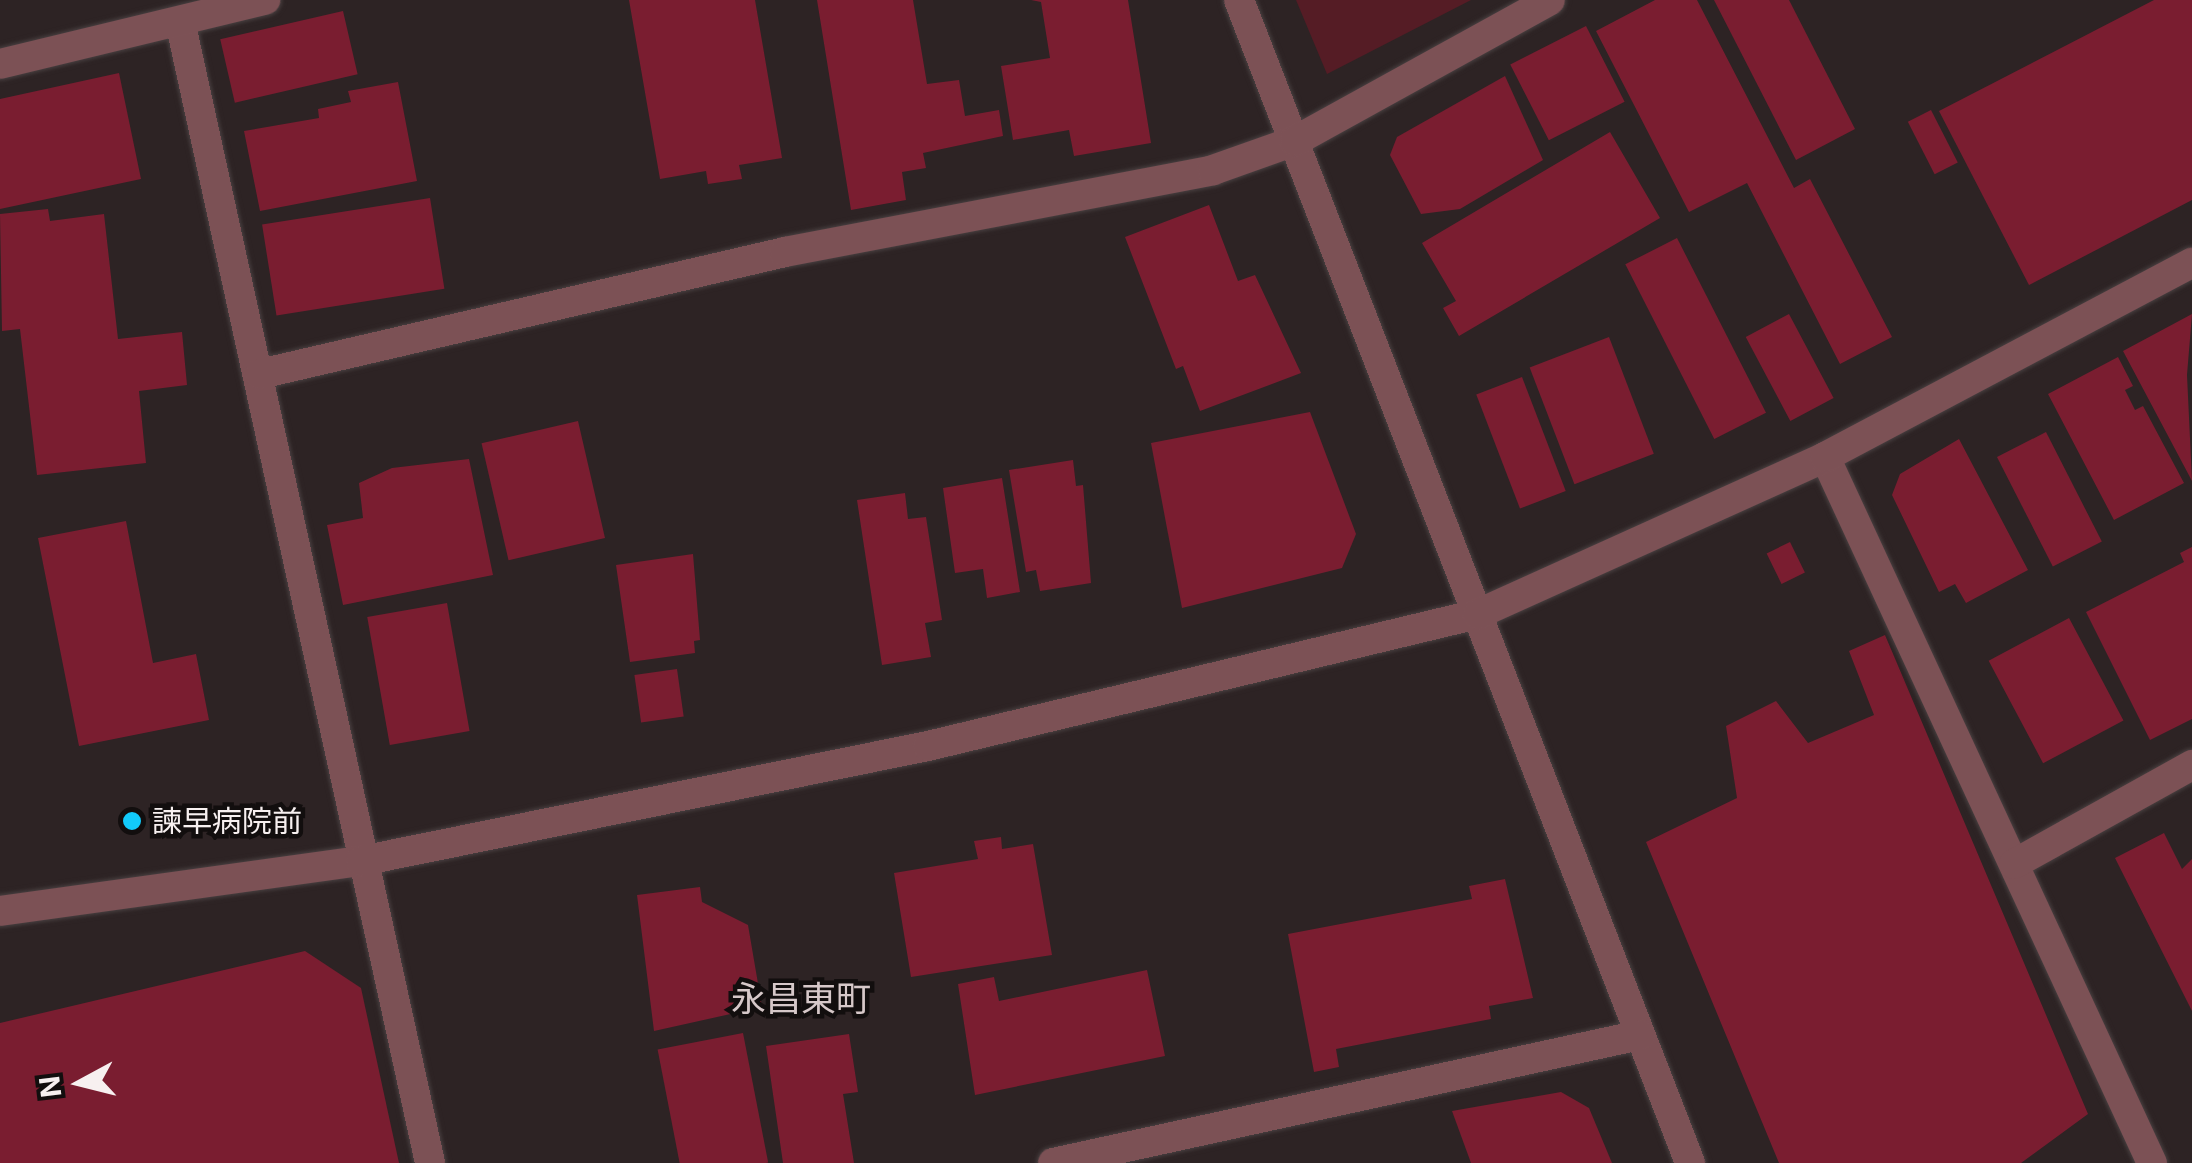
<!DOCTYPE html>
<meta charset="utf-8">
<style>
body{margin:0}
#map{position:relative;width:2192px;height:1163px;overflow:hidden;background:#2d2324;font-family:Inter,"Noto Sans JP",sans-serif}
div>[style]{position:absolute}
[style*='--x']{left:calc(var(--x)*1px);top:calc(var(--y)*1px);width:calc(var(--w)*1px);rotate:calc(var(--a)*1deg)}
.green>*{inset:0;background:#551c25}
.building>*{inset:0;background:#7a1d30;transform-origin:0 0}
.roads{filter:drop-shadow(0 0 2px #494041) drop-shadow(0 0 2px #494041)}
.minor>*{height:30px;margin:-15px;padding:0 15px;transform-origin:15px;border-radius:15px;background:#7c5155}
.dots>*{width:28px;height:28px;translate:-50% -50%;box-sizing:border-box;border:5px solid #120e0e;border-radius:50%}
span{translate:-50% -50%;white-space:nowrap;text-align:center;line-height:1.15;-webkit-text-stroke:9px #120e0e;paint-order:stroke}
.poi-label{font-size:30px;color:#f7f0f0}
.left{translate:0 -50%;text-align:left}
.quarter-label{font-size:35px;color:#d6c8c9}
.north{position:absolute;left:30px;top:1033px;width:100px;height:100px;-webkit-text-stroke:8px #120e0e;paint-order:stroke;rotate:263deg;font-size:28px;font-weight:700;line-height:40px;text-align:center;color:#f7f0f0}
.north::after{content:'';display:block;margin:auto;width:35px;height:45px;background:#f7f0f0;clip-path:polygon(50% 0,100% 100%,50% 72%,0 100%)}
</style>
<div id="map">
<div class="green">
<i style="clip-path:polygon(1296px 0,1471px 0,1327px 74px)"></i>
</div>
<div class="building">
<i style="clip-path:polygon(629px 0,755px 0,782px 158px,739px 165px,742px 179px,708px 184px,706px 171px,660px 179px)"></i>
<i style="clip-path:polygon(817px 0,913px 0,927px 84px,959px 80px,965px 116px,999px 110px,1003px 136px,923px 153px,926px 168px,902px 172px,906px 200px,851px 210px)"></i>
<i style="clip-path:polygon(1031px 0,1128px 0,1151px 143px,1074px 156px,1069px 130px,1013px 140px,1001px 66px,1050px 58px,1041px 2px)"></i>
<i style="clip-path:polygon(1655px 0,1697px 0,1794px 188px,1810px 179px,1892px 337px,1840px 364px,1747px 183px,1689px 212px,1596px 31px)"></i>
<i style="clip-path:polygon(1714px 0,1789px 0,1855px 129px,1796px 160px)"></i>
<i style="clip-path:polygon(2154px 0,2192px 0,2192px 200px,2029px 285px,1939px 111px)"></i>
<i style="left:343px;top:11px;width:65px;height:126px;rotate:77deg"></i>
<i style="left:1586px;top:26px;width:85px;height:85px;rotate:63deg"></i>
<i style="clip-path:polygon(119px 73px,141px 179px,0 209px,0 99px)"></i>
<i style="clip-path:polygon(1505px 76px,1543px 160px,1460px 209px,1421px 214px,1390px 155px,1397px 137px)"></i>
<i style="clip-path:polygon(398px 82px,417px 181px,260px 211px,244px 131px,319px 118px,318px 109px,351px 102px,348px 91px)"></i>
<i style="left:1931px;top:110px;width:59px;height:26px;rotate:63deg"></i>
<i style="clip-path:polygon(1610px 132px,1660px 218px,1459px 336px,1443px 308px,1456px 301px,1422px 243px)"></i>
<i style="left:430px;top:198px;width:92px;height:170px;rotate:81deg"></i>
<i style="clip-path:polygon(1209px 205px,1238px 281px,1255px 275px,1301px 373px,1200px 411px,1183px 366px,1176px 369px,1125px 237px)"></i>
<i style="clip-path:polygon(48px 209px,50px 221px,104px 214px,118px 339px,182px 332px,187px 385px,139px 391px,146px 463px,37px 475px,20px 329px,2px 331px,0 214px)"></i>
<i style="left:1677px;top:238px;width:196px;height:58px;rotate:63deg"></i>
<i style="left:1789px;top:314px;width:95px;height:49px;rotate:62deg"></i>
<i style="clip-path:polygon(2192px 314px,2187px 375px,2192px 481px,2123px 351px)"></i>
<i style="left:1609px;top:337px;width:125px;height:85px;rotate:69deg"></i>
<i style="clip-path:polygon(2118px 357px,2133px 386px,2125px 390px,2135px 410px,2143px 406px,2184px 483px,2114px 520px,2048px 394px)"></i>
<i style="left:1522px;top:377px;width:122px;height:49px;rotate:69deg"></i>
<i style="clip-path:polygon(1310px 412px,1356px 534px,1342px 568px,1182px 608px,1151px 443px)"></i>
<i style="left:578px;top:421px;width:120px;height:99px;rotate:77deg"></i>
<i style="left:2046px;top:432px;width:123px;height:55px;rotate:63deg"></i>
<i style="clip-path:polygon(1959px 439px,2028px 570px,1966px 603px,1955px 584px,1939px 592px,1892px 495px,1900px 474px)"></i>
<i style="clip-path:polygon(469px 459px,493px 575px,343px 605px,327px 525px,363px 518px,359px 483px,392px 468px)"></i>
<i style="clip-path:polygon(1073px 460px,1076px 486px,1083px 485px,1091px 583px,1040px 591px,1036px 570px,1026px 572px,1009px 470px)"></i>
<i style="clip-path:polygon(1002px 478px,1020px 592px,987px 598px,983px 569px,955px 573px,943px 488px)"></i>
<i style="clip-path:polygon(905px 493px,908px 519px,926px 517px,942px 620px,925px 623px,931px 657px,882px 665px,857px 500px)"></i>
<i style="clip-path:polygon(126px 521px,153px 663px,196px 654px,209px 720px,79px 746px,38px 538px)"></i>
<i style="left:1790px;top:542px;width:34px;height:26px;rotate:64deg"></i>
<i style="clip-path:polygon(2192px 547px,2192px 719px,2150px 740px,2086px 612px,2184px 562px,2180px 553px)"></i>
<i style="clip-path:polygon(693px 554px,700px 640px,694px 641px,695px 653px,630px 662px,616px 565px)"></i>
<i style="left:447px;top:603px;width:130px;height:81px;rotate:80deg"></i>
<i style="left:2069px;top:618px;width:116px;height:91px;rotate:62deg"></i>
<i style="clip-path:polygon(1885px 635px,2088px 1114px,2021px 1163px,1779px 1163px,1646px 842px,1737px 798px,1726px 726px,1776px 701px,1808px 743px,1874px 715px,1849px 651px)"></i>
<i style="left:677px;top:669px;width:48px;height:43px;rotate:82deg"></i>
<i style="clip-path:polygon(2164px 833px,2182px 869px,2192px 859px,2192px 1011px,2115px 858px)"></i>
<i style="clip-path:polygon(1001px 837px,1002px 849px,1033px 844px,1052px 955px,911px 977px,894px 873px,978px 859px,974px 841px)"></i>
<i style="clip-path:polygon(1505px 879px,1533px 998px,1489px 1006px,1491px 1019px,1336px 1049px,1339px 1067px,1314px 1072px,1288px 934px,1472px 899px,1469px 886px)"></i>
<i style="clip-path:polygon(700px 887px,702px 902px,748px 925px,762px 1007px,654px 1031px,637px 895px)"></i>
<i style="clip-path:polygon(305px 951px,361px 988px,399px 1163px,0 1163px,0 1023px)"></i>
<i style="clip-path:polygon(1147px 970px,1165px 1056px,975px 1095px,958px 984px,994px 977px,999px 1001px)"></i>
<i style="left:743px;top:1033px;width:132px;height:87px;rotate:79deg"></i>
<i style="clip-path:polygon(849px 1034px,858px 1092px,843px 1094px,854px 1163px,783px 1163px,766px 1046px)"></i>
<i style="clip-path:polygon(1561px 1092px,1589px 1108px,1612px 1163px,1471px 1163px,1452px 1111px)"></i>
</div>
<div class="roads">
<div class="minor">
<i style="--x:1239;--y:0;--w:1247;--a:68.8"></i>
<i style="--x:180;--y:21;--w:1169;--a:77.65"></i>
<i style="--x:0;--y:64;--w:273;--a:-13.6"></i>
<i style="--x:260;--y:374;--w:539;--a:-13.08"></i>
<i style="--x:785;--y:252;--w:436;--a:-10.8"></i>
<i style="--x:1213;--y:170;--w:87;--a:-19.5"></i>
<i style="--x:1295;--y:141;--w:291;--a:-28.9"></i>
<i style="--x:1825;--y:457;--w:778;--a:65.15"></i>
<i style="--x:2014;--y:864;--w:204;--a:-29.1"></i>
<i style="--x:0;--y:911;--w:364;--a:-7.9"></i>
<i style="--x:361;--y:861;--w:579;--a:-11.47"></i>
<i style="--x:928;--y:746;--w:566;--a:-13.5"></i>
<i style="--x:1478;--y:614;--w:381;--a:-24.3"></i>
<i style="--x:1825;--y:457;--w:415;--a:-27.9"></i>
<i style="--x:1053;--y:1163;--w:601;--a:-12.3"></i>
</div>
</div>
<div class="dots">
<i style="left:132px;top:821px;background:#12cafb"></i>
</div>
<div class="poi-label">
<span class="left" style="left:152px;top:821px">諫早病院前</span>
</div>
<div class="quarter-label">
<span style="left:801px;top:998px">永昌東町</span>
</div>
<div class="north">N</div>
</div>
